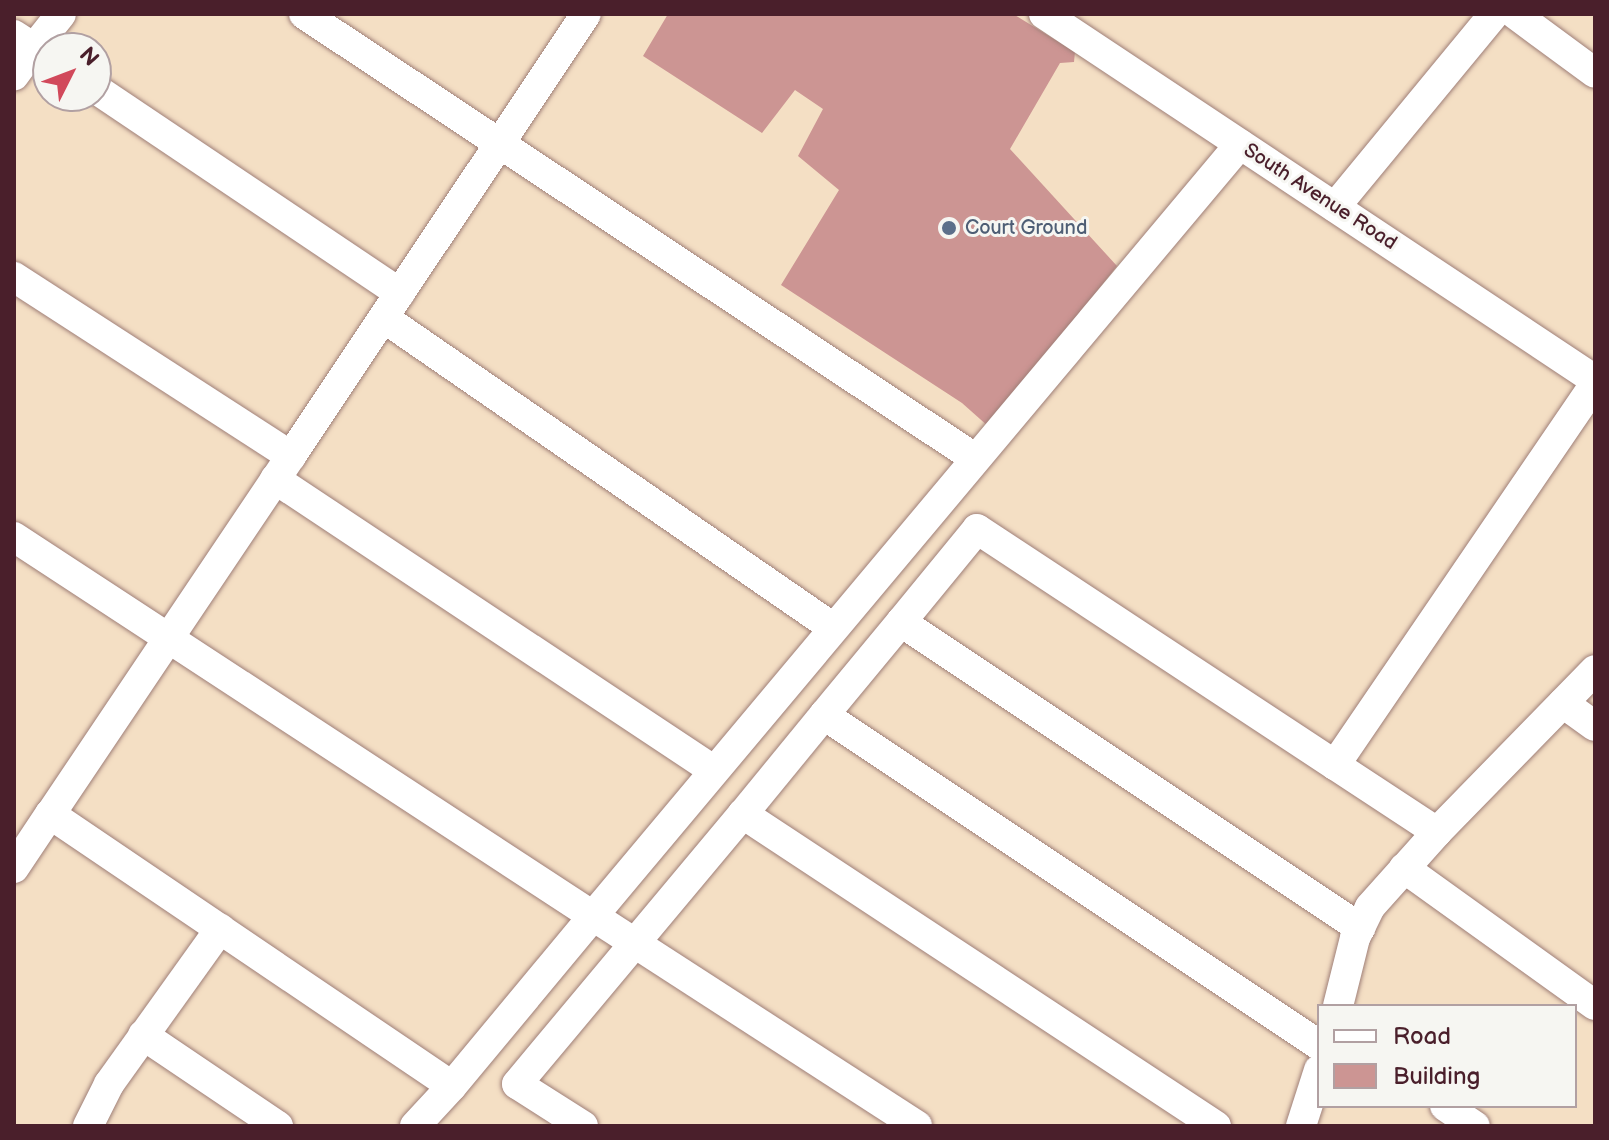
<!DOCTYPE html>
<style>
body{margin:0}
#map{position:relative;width:1609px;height:1140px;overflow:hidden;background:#f4dfc4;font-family:"Balsamiq Sans",sans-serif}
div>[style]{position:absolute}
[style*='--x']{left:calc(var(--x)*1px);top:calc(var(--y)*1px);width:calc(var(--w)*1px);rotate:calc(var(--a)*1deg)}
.building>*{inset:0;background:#cc9593}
.roads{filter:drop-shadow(0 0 2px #9f7f78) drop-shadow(0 0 2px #9f7f78)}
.minor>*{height:30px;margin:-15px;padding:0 15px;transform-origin:15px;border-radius:15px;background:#fff}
.dots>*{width:22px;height:22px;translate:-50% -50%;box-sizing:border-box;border:4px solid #f6f6f2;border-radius:50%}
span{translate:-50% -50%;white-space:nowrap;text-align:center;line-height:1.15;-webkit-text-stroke:6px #f6f6f2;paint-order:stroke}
.street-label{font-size:20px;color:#4a1f2b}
.service-label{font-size:20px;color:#4e5e75}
.left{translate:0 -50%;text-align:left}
.frame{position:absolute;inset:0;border:16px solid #4a1f2b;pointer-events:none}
.legend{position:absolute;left:1317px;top:1004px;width:260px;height:104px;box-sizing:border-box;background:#f6f6f2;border:2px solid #b1a0a2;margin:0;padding:10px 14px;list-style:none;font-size:24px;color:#4a1f2b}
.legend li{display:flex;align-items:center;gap:16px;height:40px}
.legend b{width:40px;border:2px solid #b1a0a2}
.north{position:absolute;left:32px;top:32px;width:80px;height:80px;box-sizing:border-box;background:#f6f6f2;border:2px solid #b1a0a2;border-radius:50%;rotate:48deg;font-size:22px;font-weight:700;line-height:32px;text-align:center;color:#4a1f2b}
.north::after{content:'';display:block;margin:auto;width:28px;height:36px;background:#d1495b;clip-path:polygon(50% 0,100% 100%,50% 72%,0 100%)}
</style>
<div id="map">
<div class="building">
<i style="clip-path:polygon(668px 14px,1013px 14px,1075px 52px,1074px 62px,1060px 63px,1010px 149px,1117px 266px,989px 427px,962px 403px,781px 285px,839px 190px,798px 156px,823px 109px,795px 90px,762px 133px,643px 56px)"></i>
</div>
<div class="roads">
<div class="minor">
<i style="--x:304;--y:14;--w:802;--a:33.51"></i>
<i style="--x:1044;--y:14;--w:661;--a:33.59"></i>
<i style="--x:1515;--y:14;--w:99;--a:36.4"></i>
<i style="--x:14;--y:35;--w:24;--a:33"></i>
<i style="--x:34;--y:48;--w:34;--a:126"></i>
<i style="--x:48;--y:57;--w:17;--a:-147"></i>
<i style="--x:34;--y:48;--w:43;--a:-51.5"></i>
<i style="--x:96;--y:89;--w:366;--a:33.9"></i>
<i style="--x:1335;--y:207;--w:250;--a:-50.5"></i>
<i style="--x:14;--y:277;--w:330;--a:32.9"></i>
<i style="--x:291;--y:456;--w:531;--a:-56.28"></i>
<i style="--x:384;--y:318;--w:544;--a:34.6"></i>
<i style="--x:291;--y:456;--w:432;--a:123.9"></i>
<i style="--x:50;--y:814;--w:485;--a:34.1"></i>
<i style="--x:452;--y:1086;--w:221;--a:-50.3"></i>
<i style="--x:593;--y:916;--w:386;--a:32.9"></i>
<i style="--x:275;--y:479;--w:526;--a:33.6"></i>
<i style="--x:14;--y:537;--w:692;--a:33.21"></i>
<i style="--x:593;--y:916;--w:1007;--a:-50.03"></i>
<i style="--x:901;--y:622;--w:120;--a:-50.7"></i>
<i style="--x:977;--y:529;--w:429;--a:33.4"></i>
<i style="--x:1335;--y:765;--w:461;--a:-55.7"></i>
<i style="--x:1563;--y:703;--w:39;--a:36"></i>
<i style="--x:824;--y:715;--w:121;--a:-50.4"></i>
<i style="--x:901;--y:622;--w:552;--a:33.69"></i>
<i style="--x:1335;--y:765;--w:122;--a:33.3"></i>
<i style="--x:1437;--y:832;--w:226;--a:-45.7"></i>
<i style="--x:14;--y:868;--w:65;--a:-56.3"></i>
<i style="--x:1404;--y:868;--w:235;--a:35.7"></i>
<i style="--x:1338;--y:1006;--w:70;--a:-76"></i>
<i style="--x:1355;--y:938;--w:34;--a:-64"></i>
<i style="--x:1370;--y:907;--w:101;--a:-48.2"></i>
<i style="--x:143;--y:1035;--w:163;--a:34"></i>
<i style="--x:1445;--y:1106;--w:36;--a:34"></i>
<i style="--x:88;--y:1126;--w:47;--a:-63.4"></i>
<i style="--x:109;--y:1084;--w:191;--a:-54.4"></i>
<i style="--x:415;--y:1126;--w:54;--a:-47.2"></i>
<i style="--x:583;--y:1126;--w:78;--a:-147.5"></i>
<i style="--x:517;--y:1084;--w:352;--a:-50.1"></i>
<i style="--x:1216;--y:1126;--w:567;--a:-146.59"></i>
<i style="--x:743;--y:814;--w:128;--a:-50.7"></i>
<i style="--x:824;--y:715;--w:595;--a:33.69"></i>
<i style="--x:1301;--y:1126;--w:59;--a:-72.2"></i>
</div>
</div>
<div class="dots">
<i style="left:949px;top:228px;background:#5c6f8a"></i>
</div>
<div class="street-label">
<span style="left:1320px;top:197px;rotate:33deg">South Avenue Road</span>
</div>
<div class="service-label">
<span class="left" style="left:965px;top:228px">Court Ground</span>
</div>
<div class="frame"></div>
<ul class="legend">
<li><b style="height:10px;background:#fff"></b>Road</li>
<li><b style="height:22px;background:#cc9593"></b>Building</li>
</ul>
<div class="north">N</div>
</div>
